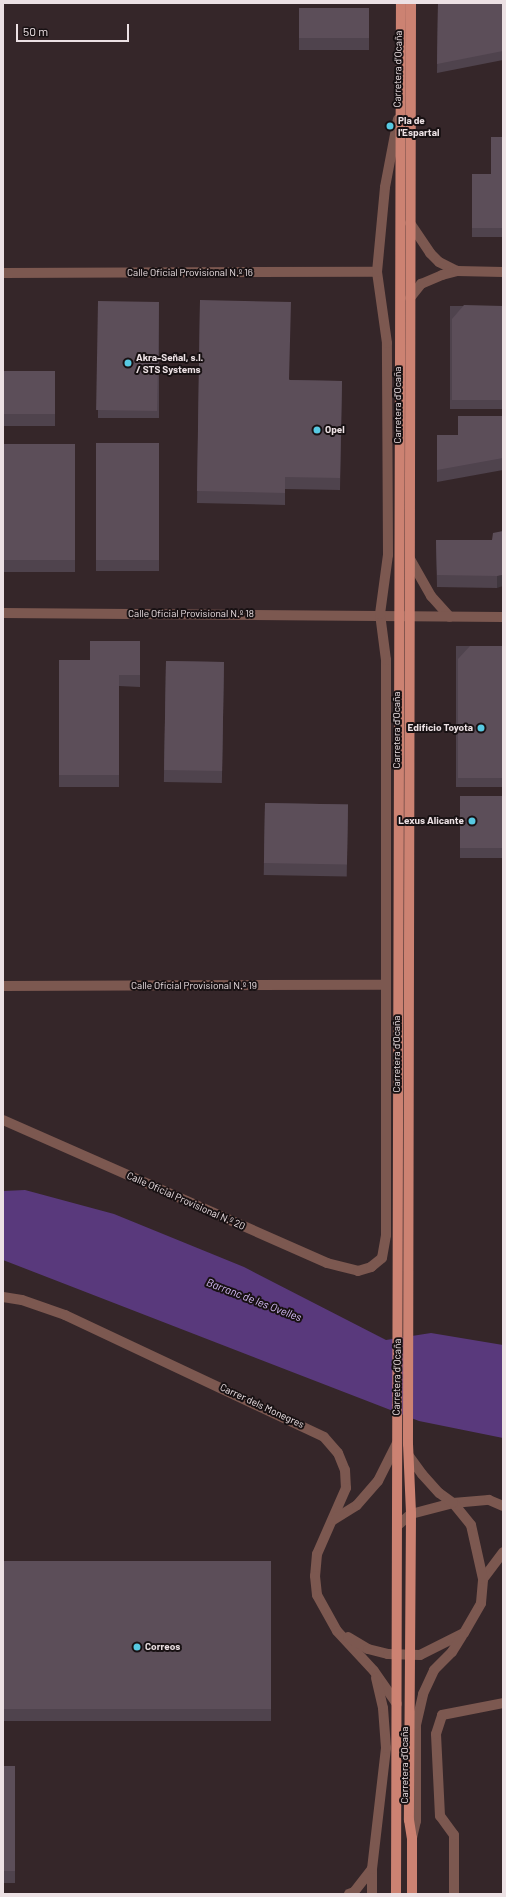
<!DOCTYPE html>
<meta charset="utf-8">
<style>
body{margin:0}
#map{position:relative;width:506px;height:1897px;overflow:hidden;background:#352629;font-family:Barlow,sans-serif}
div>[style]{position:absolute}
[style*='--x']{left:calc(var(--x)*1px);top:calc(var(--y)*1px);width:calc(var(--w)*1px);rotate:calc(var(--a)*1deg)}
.water>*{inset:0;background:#59397c}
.minor>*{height:10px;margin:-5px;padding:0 5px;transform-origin:5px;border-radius:5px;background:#7c5850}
.major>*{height:10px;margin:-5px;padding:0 5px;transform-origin:5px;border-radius:5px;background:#cc8272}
.wall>*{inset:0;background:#4f434d;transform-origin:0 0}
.shaded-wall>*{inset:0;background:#40373e}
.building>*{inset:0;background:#5c4e59;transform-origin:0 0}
.dots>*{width:11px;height:11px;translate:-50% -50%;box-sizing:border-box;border:2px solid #181113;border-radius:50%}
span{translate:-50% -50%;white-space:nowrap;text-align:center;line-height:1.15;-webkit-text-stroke:4px #181113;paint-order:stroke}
.street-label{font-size:10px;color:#ece1e4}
.poi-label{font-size:10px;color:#ece1e4;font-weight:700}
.left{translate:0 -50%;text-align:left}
.right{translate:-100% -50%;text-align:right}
.water-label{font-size:11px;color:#d5bcf7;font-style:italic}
.frame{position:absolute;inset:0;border:4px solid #ece1e4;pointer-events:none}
.scale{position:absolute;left:16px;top:24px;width:113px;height:18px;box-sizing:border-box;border:2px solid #ece1e4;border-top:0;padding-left:5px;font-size:12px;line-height:14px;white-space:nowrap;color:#ece1e4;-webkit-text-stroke:3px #181113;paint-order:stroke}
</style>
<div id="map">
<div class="water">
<i style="clip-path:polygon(25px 1190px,114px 1214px,244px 1267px,386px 1340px,431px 1333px,503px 1345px,503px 1438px,419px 1421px,3px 1260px,3px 1191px)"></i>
</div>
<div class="minor">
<i style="--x:410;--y:223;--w:36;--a:56"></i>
<i style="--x:430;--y:253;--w:13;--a:45"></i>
<i style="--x:439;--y:262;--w:20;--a:27"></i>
<i style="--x:3;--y:273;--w:374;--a:-0.2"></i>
<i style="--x:410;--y:298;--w:18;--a:-52"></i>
<i style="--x:421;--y:284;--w:23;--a:-23"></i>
<i style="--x:442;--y:275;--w:16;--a:-15"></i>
<i style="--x:457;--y:271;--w:46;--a:1.2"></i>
<i style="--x:410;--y:559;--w:43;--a:60.4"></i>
<i style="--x:431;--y:596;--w:28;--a:48"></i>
<i style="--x:3;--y:613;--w:500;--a:0.46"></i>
<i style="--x:3;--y:986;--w:381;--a:-0.2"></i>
<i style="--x:3;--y:1120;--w:354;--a:23.8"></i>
<i style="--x:327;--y:1263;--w:32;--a:14"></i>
<i style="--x:358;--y:1271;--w:14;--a:-17"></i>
<i style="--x:371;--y:1267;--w:14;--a:-39"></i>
<i style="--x:382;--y:1258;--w:23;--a:-80"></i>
<i style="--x:386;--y:1235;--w:575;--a:-90"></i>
<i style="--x:386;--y:660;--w:46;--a:-97.4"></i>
<i style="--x:380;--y:614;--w:60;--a:-82.3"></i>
<i style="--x:388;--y:555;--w:212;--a:-90.3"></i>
<i style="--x:387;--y:343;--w:72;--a:-98"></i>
<i style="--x:377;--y:272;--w:85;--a:-84.6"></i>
<i style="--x:385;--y:187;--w:69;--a:-79.2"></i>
<i style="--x:3;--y:1297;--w:19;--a:9"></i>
<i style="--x:22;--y:1300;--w:46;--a:19.2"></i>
<i style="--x:65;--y:1315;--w:286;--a:25.2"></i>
<i style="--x:324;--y:1437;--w:21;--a:49"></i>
<i style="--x:338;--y:1453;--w:18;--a:68"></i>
<i style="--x:345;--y:1470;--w:18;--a:87"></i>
<i style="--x:346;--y:1488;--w:72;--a:113.7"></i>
<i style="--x:317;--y:1554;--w:22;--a:95"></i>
<i style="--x:315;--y:1576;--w:19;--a:84"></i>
<i style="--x:317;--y:1595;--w:41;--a:60.9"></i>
<i style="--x:337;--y:1631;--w:54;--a:47.2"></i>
<i style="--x:374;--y:1671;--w:40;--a:55.1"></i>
<i style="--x:333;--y:1520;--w:28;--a:-32"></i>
<i style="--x:357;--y:1505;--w:32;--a:-49"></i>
<i style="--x:378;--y:1481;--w:42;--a:-63.4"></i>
<i style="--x:397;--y:1526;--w:18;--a:-41"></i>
<i style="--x:411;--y:1514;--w:43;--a:-14.7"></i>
<i style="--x:453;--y:1503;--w:36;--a:-5"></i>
<i style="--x:489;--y:1500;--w:15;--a:23"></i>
<i style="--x:483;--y:1579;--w:34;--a:-53"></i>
<i style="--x:348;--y:1637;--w:23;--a:31"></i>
<i style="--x:368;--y:1649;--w:21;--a:14"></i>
<i style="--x:388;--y:1654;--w:32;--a:2"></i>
<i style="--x:420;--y:1655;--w:49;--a:-26.6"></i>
<i style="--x:464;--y:1633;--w:34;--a:-60"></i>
<i style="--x:481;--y:1603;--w:24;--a:-85"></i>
<i style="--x:483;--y:1579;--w:55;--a:-102.5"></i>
<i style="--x:471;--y:1525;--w:28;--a:-129"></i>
<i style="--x:453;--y:1503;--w:17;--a:-144"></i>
<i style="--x:439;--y:1493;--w:25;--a:-132"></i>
<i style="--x:422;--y:1474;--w:22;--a:-126"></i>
<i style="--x:412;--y:1838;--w:17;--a:-77"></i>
<i style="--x:416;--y:1821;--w:96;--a:-90"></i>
<i style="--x:416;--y:1725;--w:32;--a:-77"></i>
<i style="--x:423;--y:1694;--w:26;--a:-65"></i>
<i style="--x:434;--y:1670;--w:25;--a:-45"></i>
<i style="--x:452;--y:1652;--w:19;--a:-58"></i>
<i style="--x:349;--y:1894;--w:5;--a:-22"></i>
<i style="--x:354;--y:1892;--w:29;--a:-52"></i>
<i style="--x:372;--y:1894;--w:25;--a:-90"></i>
<i style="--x:372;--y:1869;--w:122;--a:-83.4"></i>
<i style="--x:386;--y:1748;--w:40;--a:-94.3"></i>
<i style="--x:383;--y:1708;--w:31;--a:-103"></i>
<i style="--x:454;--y:1894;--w:59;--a:-90"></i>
<i style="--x:454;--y:1835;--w:24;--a:-126"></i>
<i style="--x:440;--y:1816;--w:82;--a:-92.8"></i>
<i style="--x:436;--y:1734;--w:20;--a:-72"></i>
<i style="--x:442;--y:1715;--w:62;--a:-11.1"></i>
</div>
<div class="major">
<i style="--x:411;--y:3;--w:1441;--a:90.12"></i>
<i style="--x:408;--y:1444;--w:70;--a:87.5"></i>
<i style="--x:411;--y:1514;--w:306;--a:90.4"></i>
<i style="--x:409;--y:1820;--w:18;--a:81"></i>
<i style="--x:412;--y:1838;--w:56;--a:90"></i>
<i style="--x:396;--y:1894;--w:1891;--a:-89.85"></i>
</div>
<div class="wall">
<i style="clip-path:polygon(438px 3px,503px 3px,503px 60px,437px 73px)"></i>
<i style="left:299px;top:8px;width:70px;height:42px"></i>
<i style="clip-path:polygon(503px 137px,503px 237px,472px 237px,472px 174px,491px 174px)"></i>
<i style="clip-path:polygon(200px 300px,290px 380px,342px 381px,340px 490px,285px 489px,285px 505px,197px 503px)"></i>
<i style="left:159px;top:302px;width:116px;height:61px;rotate:90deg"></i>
<i style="left:503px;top:306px;width:103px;height:53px;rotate:90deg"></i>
<i style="left:3px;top:371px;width:52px;height:55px"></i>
<i style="clip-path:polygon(503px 416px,503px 470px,437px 482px,437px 435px,458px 435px)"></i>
<i style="left:96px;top:443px;width:63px;height:128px"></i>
<i style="left:3px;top:444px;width:72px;height:128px"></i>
<i style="clip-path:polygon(503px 531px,497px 588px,437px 587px,436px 540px,492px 540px)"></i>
<i style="clip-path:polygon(140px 641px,140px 687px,119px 686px,119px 787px,59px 787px,59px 660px,90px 660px)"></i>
<i style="left:503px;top:646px;width:141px;height:47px;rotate:90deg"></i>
<i style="left:166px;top:661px;width:58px;height:121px;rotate:1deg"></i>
<i style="left:460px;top:796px;width:43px;height:62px"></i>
<i style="left:265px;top:803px;width:83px;height:72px;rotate:1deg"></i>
<i style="left:3px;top:1561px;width:268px;height:160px"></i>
<i style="left:3px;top:1766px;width:12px;height:117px"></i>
</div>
<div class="shaded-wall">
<i style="clip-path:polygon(503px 575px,503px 586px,497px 588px,497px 576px)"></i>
</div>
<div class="building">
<i style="clip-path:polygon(438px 3px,503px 3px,503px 51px,437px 64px)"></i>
<i style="left:299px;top:8px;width:70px;height:30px"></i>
<i style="clip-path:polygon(491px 137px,503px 137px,503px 228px,472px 228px,472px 174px,491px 174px)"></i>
<i style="clip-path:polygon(200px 300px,291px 302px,289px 380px,342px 381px,340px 478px,285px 477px,285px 493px,197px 491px)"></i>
<i style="left:159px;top:302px;width:109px;height:61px;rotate:91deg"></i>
<i style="clip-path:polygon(464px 305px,503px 306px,503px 400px,452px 400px,452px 319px)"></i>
<i style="left:3px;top:371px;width:52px;height:43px"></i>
<i style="clip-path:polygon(458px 416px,503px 416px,503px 458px,437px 470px,437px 435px,458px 435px)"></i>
<i style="left:96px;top:443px;width:63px;height:117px"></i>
<i style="left:3px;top:444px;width:72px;height:116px"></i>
<i style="clip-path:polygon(503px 531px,503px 575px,497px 576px,437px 575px,436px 540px,492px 540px,493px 533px)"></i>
<i style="clip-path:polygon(90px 641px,140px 641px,140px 675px,119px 675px,119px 775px,59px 775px,59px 660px,90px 660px)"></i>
<i style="clip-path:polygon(470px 646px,503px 646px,503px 778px,458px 778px,458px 659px)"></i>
<i style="left:166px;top:661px;width:58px;height:109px;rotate:1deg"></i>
<i style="left:460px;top:796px;width:43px;height:52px"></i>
<i style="left:265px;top:803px;width:83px;height:60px;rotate:1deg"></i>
<i style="left:3px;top:1561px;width:268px;height:148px"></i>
<i style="left:3px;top:1766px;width:12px;height:105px"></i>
</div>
<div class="dots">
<i style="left:390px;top:126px;background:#57c9e2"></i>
<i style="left:128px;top:363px;background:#57c9e2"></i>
<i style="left:317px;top:430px;background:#57c9e2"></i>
<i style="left:481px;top:728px;background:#57c9e2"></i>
<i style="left:472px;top:821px;background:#57c9e2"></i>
<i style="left:137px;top:1647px;background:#57c9e2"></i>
</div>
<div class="street-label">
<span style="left:398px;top:69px;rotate:-89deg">Carretera d'Ocaña</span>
<span style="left:190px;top:273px">Calle Oficial Provisional N.º 16</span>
<span style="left:398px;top:405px;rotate:-90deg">Carretera d'Ocaña</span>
<span style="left:191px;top:614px">Calle Oficial Provisional N.º 18</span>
<span style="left:397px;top:730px;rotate:-90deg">Carretera d'Ocaña</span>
<span style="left:194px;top:986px">Calle Oficial Provisional N.º 19</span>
<span style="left:397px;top:1054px;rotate:-90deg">Carretera d'Ocaña</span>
<span style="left:186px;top:1201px;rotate:24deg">Calle Oficial Provisional N.º 20</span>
<span style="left:397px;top:1377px;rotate:-89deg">Carretera d'Ocaña</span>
<span style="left:262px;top:1406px;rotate:25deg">Carrer dels Monegres</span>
<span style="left:405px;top:1765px;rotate:-90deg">Carretera d'Ocaña</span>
</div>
<div class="poi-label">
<span class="left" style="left:398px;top:126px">Pla de<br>l'Espartal</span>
<span class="left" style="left:136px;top:363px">Akra-Señal, s.l.<br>/ STS Systems</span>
<span class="left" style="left:325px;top:430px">Opel</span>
<span class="right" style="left:473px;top:728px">Edificio Toyota</span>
<span class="right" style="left:464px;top:821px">Lexus Alicante</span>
<span class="left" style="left:145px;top:1647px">Correos</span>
</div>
<div class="water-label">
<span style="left:254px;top:1300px;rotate:21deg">Barranc de les Ovelles</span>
</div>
<div class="frame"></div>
<div class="scale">50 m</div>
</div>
